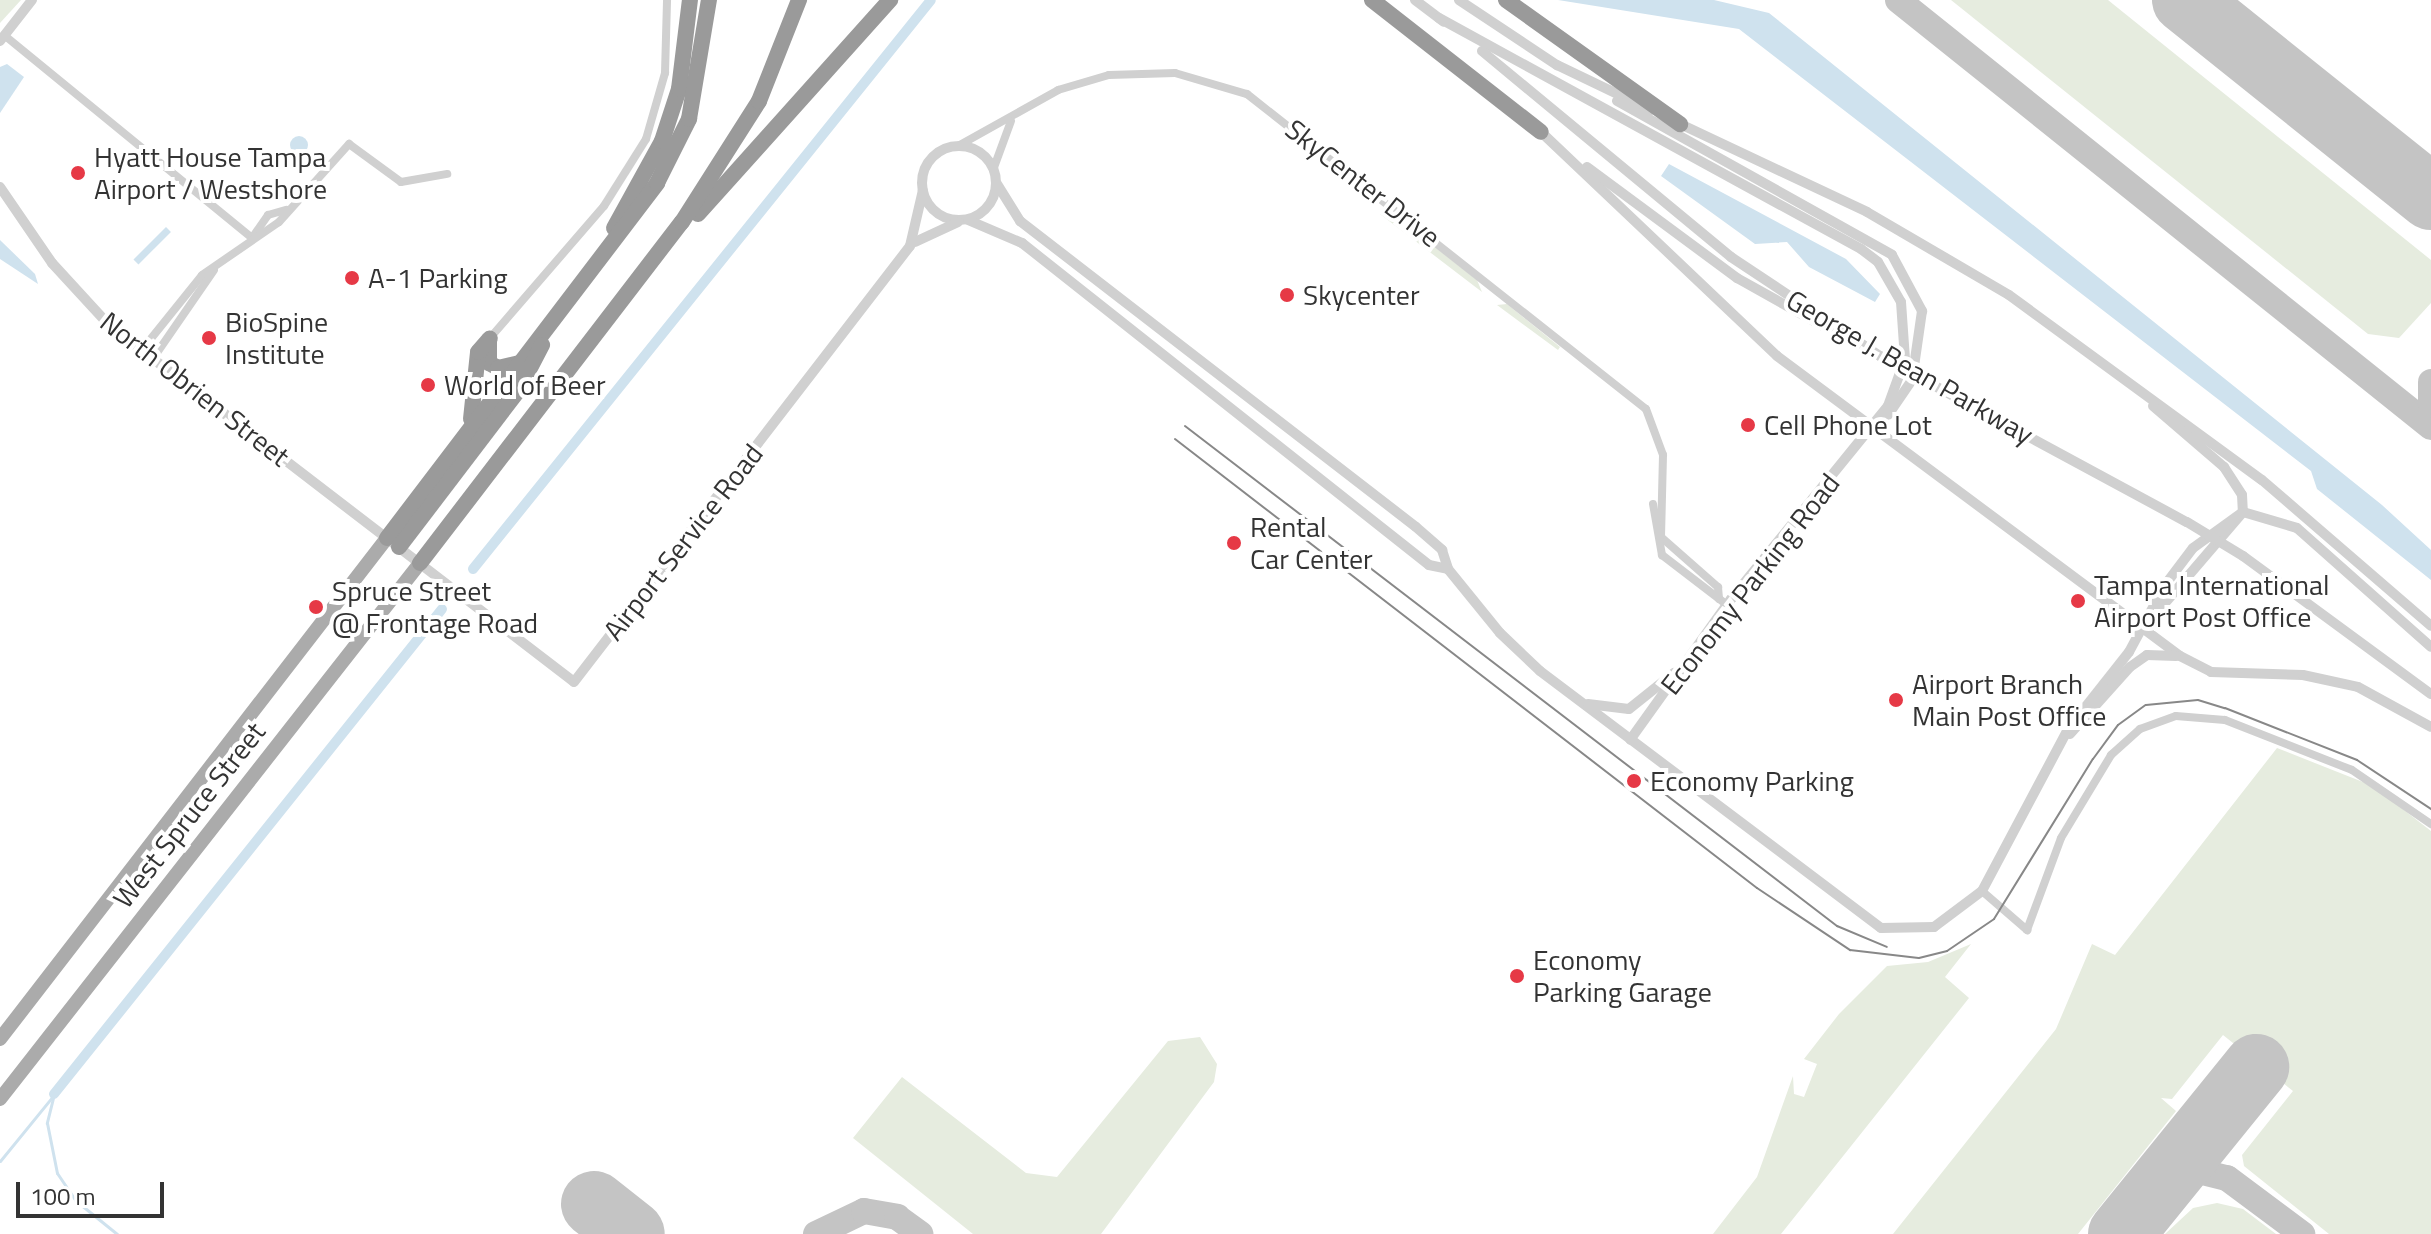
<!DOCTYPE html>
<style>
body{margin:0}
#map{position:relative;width:2431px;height:1234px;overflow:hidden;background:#fff;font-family:"Titillium Web",sans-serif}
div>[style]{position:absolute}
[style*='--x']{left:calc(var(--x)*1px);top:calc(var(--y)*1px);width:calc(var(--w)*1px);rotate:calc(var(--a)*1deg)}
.green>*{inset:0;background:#e6ecdf}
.water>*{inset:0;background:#cfe2ee;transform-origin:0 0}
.round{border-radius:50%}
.stream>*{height:3px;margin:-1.5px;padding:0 1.5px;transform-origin:1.5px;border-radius:1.5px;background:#cfe2ee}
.canal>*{height:10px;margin:-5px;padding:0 5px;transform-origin:5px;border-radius:5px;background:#cfe2ee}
.taxiway>*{height:26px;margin:-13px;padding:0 13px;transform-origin:13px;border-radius:13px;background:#c4c4c4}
.runway>*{height:66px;margin:-33px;padding:0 33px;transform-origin:33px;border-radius:33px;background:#c4c4c4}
.minor>*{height:8px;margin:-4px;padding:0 4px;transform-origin:4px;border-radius:4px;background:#d0d0d0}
.tertiary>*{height:10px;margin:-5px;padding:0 5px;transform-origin:5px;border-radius:5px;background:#d0d0d0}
.tertiary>.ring{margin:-5px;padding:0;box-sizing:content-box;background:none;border:10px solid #d0d0d0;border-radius:50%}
.primary>*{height:14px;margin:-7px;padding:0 7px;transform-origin:7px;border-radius:7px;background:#ababab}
.motorway>*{height:16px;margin:-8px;padding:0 8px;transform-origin:8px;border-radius:8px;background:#9a9a9a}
.tram>*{height:2px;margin:-1px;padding:0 1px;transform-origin:1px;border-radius:1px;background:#888}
.tertiary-bridge>*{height:10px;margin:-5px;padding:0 5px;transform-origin:5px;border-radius:5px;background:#d0d0d0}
.dots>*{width:22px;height:22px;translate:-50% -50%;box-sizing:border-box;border:4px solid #fff;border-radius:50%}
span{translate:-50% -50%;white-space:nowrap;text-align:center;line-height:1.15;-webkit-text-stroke:8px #fff;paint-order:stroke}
.poi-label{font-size:28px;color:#333}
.left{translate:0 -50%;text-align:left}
.street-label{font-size:28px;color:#333}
.scale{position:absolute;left:16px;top:1182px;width:148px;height:36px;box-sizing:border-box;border:4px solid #333;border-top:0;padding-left:10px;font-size:24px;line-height:28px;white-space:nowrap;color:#333;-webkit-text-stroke:6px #fff;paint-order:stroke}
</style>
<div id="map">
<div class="green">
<i style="clip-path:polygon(0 0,21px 0,0 23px)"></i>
<i style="clip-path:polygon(1951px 0,2108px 0,2431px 260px,2431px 303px,2399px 338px,2368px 334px)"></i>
<i style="clip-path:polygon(1385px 208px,1477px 280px,1482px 292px,1380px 214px)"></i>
<i style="clip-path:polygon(1507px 304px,1560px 347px,1558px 350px,1497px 305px)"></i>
<i style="clip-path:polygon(2277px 748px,2373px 786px,2431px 831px,2431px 1234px,2329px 1234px,2244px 1166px,2242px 1155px,2293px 1091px,2223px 1035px,2172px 1099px,2161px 1098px,2176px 1111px,2078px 1234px,1893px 1234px,2056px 1029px,2092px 944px,2115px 955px)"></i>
<i style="clip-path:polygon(1971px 944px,1945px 977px,1969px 998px,1781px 1234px,1713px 1234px,1757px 1177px,1793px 1076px,1794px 1094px,1804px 1097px,1817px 1064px,1804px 1059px,1839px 1014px,1887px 966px,1928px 962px)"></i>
<i style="clip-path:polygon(1200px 1037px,1217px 1064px,1214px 1082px,1101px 1234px,973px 1234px,853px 1138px,902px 1077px,1026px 1173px,1057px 1177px,1168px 1041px)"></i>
<i style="clip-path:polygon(2217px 1203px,2243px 1209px,2276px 1234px,2165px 1234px,2193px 1208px)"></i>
</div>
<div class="water">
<i style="clip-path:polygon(1558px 0,1714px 0,1769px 13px,2382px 505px,2431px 550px,2431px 580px,2317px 489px,2311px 471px,1739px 29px)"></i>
<i style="clip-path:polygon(7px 64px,24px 77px,0 113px,0 67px)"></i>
<i class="round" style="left:290px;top:136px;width:18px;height:18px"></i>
<i style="clip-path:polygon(1669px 164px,1846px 259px,1880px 294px,1875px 302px,1809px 267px,1787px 242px,1755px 244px,1661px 176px)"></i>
<i style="left:166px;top:227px;width:7px;height:46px;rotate:45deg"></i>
<i style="clip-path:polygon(0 240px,35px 274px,38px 284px,0 259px)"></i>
</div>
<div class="stream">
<i style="--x:54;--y:1094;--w:30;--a:104"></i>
<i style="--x:47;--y:1123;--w:51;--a:78.7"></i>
<i style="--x:57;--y:1173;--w:32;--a:56"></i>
<i style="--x:75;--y:1200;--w:54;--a:39"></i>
<i style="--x:0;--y:1161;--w:84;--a:-50.8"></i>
</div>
<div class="canal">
<i style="--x:473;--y:569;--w:730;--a:-51.17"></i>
<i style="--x:54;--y:1094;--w:621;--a:-51.34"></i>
</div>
<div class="taxiway">
<i style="--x:1898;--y:0;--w:683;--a:38.7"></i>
<i style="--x:2431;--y:382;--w:23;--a:90"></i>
<i style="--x:2166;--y:1177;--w:33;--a:-11"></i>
<i style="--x:2198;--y:1171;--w:30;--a:14"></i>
<i style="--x:2227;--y:1178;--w:94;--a:36.7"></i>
<i style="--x:816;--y:1234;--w:53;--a:-25.6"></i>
<i style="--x:864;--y:1211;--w:34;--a:10"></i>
<i style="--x:897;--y:1217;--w:29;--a:36"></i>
</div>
<div class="runway">
<i style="--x:2185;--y:0;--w:315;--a:38.7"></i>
<i style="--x:594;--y:1204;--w:48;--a:38.3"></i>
<i style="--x:2121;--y:1234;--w:215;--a:-51"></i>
</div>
<div class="minor">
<i style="--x:4;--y:35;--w:320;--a:39.3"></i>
<i style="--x:958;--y:146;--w:115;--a:-29.2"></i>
<i style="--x:1058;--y:90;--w:53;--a:-16.4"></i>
<i style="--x:1109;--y:75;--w:66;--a:-1.7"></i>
<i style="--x:1175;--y:73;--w:75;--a:16.3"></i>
<i style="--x:1247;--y:94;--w:508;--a:38.29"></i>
<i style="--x:1646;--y:409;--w:49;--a:69.7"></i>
<i style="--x:1663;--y:455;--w:82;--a:91.4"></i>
<i style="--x:1661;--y:537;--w:76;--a:41.3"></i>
<i style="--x:1718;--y:587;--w:12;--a:85"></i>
<i style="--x:993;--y:170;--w:52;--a:-69.8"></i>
<i style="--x:252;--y:238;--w:28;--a:-55"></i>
<i style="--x:268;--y:215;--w:19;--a:-16"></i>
<i style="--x:490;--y:338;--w:174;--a:-49.2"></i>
<i style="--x:604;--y:206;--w:79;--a:-57.9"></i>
<i style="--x:646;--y:139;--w:69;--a:-73.9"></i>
<i style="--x:665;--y:73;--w:73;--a:-88.4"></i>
<i style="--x:141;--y:351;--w:97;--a:-51.2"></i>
<i style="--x:202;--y:275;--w:93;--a:-34.5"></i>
<i style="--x:279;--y:222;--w:105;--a:-48.1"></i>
<i style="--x:349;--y:144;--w:64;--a:36.2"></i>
<i style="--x:401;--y:182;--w:47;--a:-9.9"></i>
<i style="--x:152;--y:360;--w:109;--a:-55.4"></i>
<i style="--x:1653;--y:504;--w:52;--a:80"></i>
<i style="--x:1662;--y:555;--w:76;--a:37.5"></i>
<i style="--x:1982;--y:891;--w:60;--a:40.9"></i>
<i style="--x:2027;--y:930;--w:98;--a:-69.7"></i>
<i style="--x:2061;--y:838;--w:97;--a:-58.9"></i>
<i style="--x:2111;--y:755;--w:39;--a:-42"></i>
<i style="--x:2140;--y:729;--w:38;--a:-20"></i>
<i style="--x:2176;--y:716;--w:49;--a:4.7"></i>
<i style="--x:2225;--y:720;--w:136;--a:21.5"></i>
<i style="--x:2352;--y:770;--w:96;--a:34.4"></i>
</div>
<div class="tertiary">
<i style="--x:1415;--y:0;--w:36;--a:37"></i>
<i style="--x:1459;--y:0;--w:118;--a:33.6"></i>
<i style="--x:1557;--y:65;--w:104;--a:25.6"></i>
<i style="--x:1439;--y:18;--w:481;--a:28.7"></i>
<i style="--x:1861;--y:249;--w:21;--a:37"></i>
<i style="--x:1878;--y:262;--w:46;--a:60.1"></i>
<i style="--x:1901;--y:302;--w:57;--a:86"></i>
<i style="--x:1905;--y:359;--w:50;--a:109.9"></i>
<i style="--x:1888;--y:406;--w:249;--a:129.1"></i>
<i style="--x:1731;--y:599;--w:173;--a:125.6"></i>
<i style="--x:0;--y:41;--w:52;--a:-52"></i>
<i style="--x:1482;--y:51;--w:323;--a:39.6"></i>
<i style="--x:1731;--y:257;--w:179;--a:33.6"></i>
<i style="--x:1617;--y:101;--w:315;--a:29.2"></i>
<i style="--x:1892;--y:255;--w:64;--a:61.8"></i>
<i style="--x:1922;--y:311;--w:70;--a:98.2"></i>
<i style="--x:1912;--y:380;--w:42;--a:124.4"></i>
<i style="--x:1676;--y:122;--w:211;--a:25.2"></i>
<i style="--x:1867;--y:212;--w:164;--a:30.3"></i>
<i style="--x:2009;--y:295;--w:313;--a:36.2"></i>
<i style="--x:2262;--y:480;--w:223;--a:40.8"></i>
<i style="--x:1541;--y:132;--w:325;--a:43.5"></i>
<i style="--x:1777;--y:356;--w:502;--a:36.66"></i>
<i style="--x:2180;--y:656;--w:35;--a:27"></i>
<i style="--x:2211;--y:672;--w:92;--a:1.9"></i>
<i style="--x:2303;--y:675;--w:56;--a:12.3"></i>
<i style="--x:2358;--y:687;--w:83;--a:28.7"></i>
<i class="ring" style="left:922px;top:146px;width:64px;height:64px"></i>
<i style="--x:1587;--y:167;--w:187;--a:36.5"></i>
<i style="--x:1737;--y:278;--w:109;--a:29.2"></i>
<i style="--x:997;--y:184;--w:44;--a:58.1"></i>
<i style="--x:1020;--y:221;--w:500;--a:37.69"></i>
<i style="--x:1416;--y:527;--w:35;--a:41"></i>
<i style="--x:1442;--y:550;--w:20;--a:72"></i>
<i style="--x:1448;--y:569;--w:82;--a:50.9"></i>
<i style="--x:1500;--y:633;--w:55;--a:43.5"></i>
<i style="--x:1540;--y:671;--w:427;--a:37"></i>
<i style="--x:1881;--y:928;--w:53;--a:-1.1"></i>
<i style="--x:1934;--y:927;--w:60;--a:-36.9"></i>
<i style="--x:1982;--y:891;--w:183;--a:-62"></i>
<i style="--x:2068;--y:729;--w:98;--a:-51.6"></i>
<i style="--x:2129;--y:652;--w:76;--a:-61.8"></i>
<i style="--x:2165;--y:585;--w:46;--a:-52.9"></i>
<i style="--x:2193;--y:548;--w:62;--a:-35.8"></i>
<i style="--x:2243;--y:512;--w:56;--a:16.5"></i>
<i style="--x:2297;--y:528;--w:179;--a:41.6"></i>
<i style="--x:0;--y:187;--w:92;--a:55.6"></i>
<i style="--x:52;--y:263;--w:84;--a:47.4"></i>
<i style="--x:109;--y:325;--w:586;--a:37.51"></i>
<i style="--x:574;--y:682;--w:550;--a:-52.38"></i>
<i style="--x:910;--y:246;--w:57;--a:-76.9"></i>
<i style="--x:968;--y:220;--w:59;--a:23.1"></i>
<i style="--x:1022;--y:243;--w:519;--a:38.35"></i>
<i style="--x:1429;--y:565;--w:19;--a:12"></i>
<i style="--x:915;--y:242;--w:47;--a:-24.9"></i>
<i style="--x:1935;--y:386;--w:286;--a:28.4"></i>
<i style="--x:2153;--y:406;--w:94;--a:40.7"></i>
<i style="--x:2224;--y:467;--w:33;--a:57"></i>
<i style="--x:2242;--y:495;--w:17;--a:87"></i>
<i style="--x:2243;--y:512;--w:137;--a:130.6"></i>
<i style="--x:2243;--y:556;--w:233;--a:36.3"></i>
<i style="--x:1588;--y:704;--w:41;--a:7"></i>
<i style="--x:1629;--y:709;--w:58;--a:-38.7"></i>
<i style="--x:2070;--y:734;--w:90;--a:-48.2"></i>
<i style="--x:2130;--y:667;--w:21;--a:-35"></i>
<i style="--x:2147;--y:655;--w:29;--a:2"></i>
</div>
<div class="primary">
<i style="--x:0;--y:1039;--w:633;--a:-52.32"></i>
<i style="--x:0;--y:1099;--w:681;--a:-51.92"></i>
</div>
<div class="motorway">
<i style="--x:1372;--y:0;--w:214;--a:38"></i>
<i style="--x:1506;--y:0;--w:214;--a:35.5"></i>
<i style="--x:698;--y:214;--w:288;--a:-48.1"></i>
<i style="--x:614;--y:228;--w:99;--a:-61.1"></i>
<i style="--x:662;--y:141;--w:55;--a:-71.9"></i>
<i style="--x:679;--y:89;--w:90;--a:-83"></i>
<i style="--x:489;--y:340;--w:23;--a:90"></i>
<i style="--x:489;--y:363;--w:10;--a:29"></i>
<i style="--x:498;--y:368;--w:22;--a:-13"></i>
<i style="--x:471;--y:419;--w:67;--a:-84"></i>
<i style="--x:478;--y:352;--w:18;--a:-49"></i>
<i style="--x:387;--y:538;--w:446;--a:-52.7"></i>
<i style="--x:657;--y:183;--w:72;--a:-63.4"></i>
<i style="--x:689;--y:119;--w:121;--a:-80.5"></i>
<i style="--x:399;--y:547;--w:196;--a:-52.7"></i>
<i style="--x:518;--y:391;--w:52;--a:-62.4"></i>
<i style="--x:420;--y:563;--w:430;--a:-52.5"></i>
<i style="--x:682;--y:222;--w:143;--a:-57.5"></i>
<i style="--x:759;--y:101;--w:109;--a:-68.4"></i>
</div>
<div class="tram">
<i style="--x:1185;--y:426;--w:822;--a:37.48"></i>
<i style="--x:1837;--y:926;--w:54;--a:22.8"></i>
<i style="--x:1175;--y:439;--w:735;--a:37.65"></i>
<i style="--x:1757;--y:888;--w:112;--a:33.7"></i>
<i style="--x:1850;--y:950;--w:69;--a:6.6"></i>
<i style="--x:1919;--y:958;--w:29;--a:-14"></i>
<i style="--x:1947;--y:951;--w:57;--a:-34.2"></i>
<i style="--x:1994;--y:919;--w:188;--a:-58.3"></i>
<i style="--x:2093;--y:759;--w:42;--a:-53.7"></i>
<i style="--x:2118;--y:725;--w:34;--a:-36"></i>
<i style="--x:2146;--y:705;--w:52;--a:-5.5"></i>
<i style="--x:2198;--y:700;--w:28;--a:17"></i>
<i style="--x:2225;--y:708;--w:142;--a:21.5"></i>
<i style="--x:2357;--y:760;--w:89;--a:33.5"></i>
</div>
<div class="tertiary-bridge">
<i style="--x:1880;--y:356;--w:63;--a:28.6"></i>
<i style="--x:2187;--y:522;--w:66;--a:31.3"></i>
</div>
<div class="dots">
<i style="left:78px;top:173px;background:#e63946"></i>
<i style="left:352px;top:278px;background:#e63946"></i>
<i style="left:1287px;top:295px;background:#e63946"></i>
<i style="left:209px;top:338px;background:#e63946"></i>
<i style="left:428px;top:385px;background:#e63946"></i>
<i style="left:1748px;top:425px;background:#e63946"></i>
<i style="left:1234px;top:543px;background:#e63946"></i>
<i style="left:2078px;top:601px;background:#e63946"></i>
<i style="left:316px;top:607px;background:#e63946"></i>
<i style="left:1896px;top:700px;background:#e63946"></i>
<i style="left:1634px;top:781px;background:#e63946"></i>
<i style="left:1517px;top:976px;background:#e63946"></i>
</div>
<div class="poi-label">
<span class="left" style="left:94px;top:173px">Hyatt House Tampa<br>Airport / Westshore</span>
<span class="left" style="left:368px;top:278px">A-1 Parking</span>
<span class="left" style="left:1303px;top:295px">Skycenter</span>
<span class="left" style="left:225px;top:338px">BioSpine<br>Institute</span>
<span class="left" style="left:444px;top:385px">World of Beer</span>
<span class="left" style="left:1764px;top:425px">Cell Phone Lot</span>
<span class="left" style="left:1250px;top:543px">Rental<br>Car Center</span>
<span class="left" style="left:2094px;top:601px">Tampa International<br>Airport Post Office</span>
<span class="left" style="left:332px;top:607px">Spruce Street<br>@ Frontage Road</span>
<span class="left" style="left:1912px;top:700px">Airport Branch<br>Main Post Office</span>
<span class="left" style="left:1650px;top:781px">Economy Parking</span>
<span class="left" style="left:1533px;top:976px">Economy<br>Parking Garage</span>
</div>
<div class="street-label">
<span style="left:1363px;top:183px;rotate:38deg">SkyCenter Drive</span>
<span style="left:1910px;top:367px;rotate:30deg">George J. Bean Parkway</span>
<span style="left:195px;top:389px;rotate:38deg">North Obrien Street</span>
<span style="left:683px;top:542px;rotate:-52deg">Airport Service Road</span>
<span style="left:1750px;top:584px;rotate:-52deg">Economy Parking Road</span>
<span style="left:189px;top:815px;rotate:-52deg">West Spruce Street</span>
</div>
<div class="scale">100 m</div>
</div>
